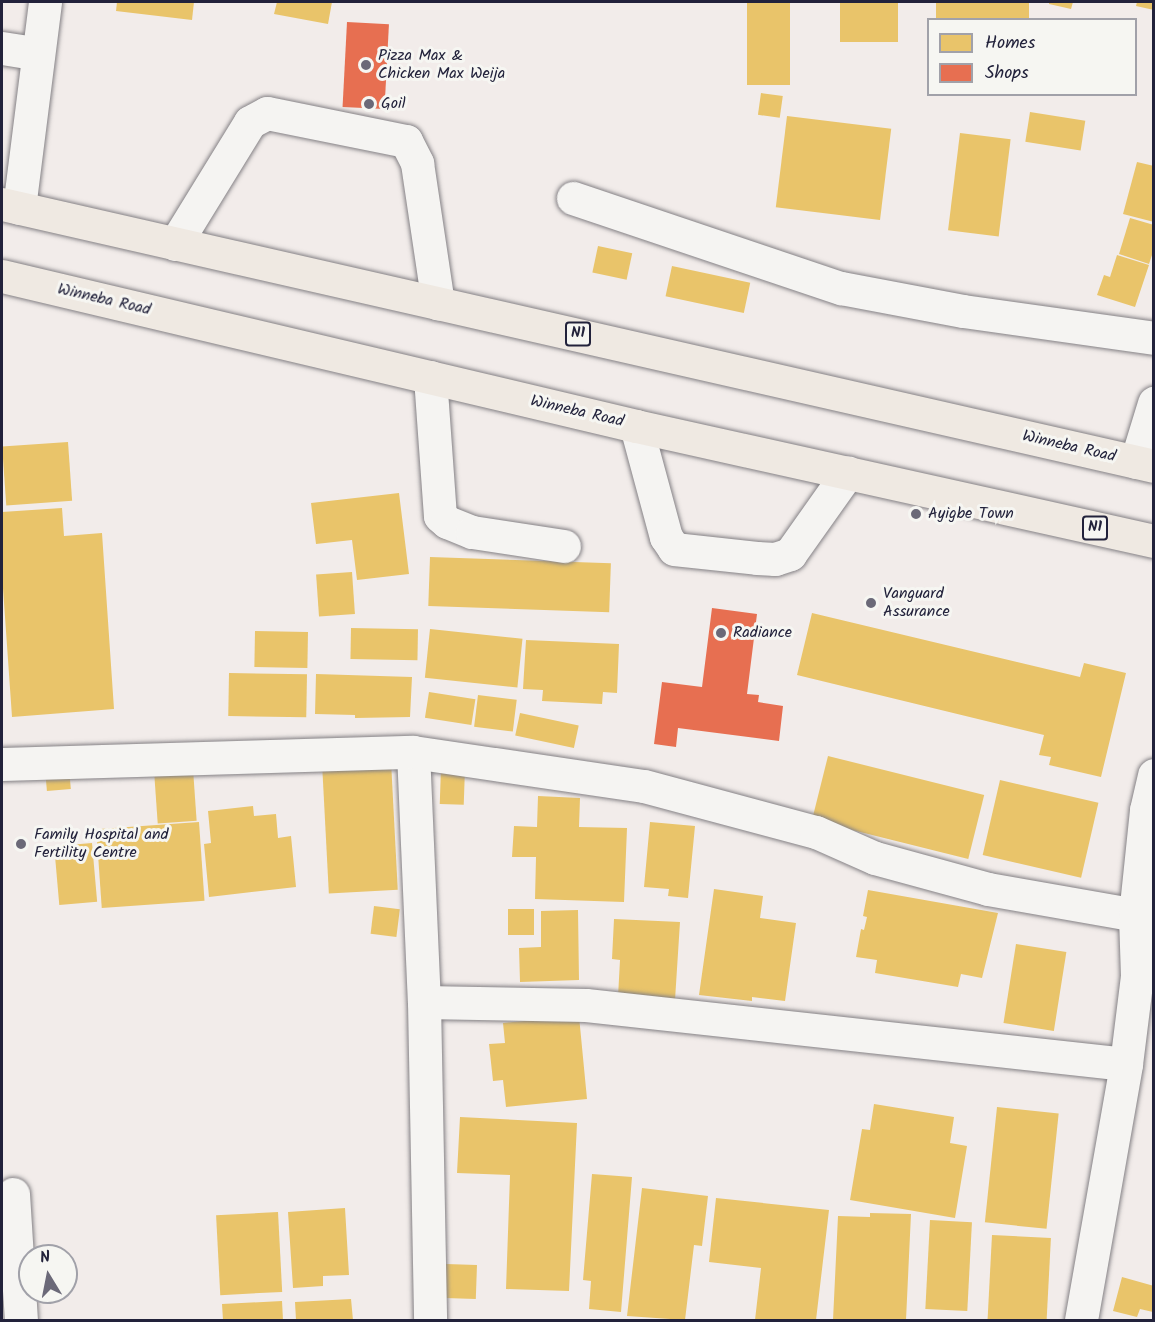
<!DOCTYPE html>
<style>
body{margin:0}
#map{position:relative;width:1155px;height:1322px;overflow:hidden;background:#f2ecea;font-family:Kalam,sans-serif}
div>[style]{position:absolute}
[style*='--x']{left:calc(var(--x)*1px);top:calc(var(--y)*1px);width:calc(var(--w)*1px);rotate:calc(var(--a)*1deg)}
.homes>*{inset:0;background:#e9c46a;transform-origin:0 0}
.shops>*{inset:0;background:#e76f51;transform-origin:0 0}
.roads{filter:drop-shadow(0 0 2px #848185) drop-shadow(0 0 2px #848185)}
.minor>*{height:33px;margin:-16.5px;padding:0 16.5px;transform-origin:16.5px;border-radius:16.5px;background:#f5f4f2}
.highway>*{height:33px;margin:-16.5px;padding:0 16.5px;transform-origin:16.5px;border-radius:16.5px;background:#efe9e2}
.dots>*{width:16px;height:16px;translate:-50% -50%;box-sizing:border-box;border:3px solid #f6f6f2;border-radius:50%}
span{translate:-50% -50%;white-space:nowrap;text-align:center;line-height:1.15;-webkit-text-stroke:6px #f6f6f2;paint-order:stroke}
.shield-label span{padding:2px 4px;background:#f6f6f2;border:2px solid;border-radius:4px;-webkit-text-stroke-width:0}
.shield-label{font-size:15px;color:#22223b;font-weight:700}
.poi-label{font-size:16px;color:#22223b}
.left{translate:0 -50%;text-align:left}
.street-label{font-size:16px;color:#22223b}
.frame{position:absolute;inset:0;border:3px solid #22223b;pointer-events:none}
.legend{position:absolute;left:927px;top:18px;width:210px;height:78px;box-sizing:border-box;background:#f6f6f2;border:2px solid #a1a1a9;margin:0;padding:8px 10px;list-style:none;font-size:18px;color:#22223b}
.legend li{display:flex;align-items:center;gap:12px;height:30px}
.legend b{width:30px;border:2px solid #a1a1a9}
.north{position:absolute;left:18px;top:1244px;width:60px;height:60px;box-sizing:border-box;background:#f6f6f2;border:2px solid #a1a1a9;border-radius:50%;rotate:350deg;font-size:16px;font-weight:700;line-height:24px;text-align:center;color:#22223b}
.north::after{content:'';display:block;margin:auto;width:21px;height:27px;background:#6b6978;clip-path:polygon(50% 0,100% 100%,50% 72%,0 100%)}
</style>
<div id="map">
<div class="homes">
<i style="clip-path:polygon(117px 2px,194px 2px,192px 20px,116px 11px)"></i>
<i style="clip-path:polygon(277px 2px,332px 2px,328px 24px,274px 14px)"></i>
<i style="left:747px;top:2px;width:43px;height:83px"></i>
<i style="left:840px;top:2px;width:58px;height:40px"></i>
<i style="left:936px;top:2px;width:93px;height:18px"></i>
<i style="clip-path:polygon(1049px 2px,1073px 2px,1071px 9px,1049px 4px)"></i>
<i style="clip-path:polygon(1137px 2px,1154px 2px,1154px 10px,1136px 6px)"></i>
<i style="left:761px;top:93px;width:22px;height:22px;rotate:8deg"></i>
<i style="left:1030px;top:112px;width:56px;height:30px;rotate:9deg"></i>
<i style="left:787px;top:116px;width:105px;height:92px;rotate:7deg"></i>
<i style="left:960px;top:133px;width:51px;height:98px;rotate:7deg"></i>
<i style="clip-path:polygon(1137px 162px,1154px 166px,1154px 222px,1123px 214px)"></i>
<i style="clip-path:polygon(1130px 218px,1154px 225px,1154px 249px,1149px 264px,1119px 254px)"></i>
<i style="left:598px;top:246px;width:35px;height:27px;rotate:12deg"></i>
<i style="clip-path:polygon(1117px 255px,1149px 265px,1135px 307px,1097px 295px,1104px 275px,1110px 277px)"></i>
<i style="left:672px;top:266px;width:80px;height:31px;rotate:12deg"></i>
<i style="left:68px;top:442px;width:59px;height:66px;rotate:86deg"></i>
<i style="clip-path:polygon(399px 493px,409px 574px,357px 580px,352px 540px,316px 544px,311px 503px)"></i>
<i style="clip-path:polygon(62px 508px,64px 536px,102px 533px,114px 709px,12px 717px,2px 574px,2px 512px)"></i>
<i style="left:430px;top:557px;width:181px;height:49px;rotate:2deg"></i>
<i style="left:352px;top:572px;width:42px;height:36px;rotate:86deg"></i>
<i style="clip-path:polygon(812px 613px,1080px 677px,1084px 663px,1126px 673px,1101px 777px,1049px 765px,1051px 757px,1039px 755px,1044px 735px,797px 675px)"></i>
<i style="left:351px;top:628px;width:67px;height:31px;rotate:1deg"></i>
<i style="left:430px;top:629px;width:93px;height:49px;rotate:6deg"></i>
<i style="left:255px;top:631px;width:53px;height:36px;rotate:1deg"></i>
<i style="clip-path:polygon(526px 640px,619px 644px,617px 693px,603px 692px,602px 704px,542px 701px,543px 690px,523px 689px)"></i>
<i style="left:229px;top:673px;width:78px;height:43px;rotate:1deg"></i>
<i style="clip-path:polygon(316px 674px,412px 677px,410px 717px,355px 718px,355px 715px,315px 714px)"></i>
<i style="left:429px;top:692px;width:47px;height:26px;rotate:9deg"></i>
<i style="left:478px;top:695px;width:39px;height:32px;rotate:7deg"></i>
<i style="left:520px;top:713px;width:60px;height:23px;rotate:12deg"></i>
<i style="left:828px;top:756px;width:161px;height:66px;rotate:14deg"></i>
<i style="left:391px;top:761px;width:129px;height:69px;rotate:87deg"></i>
<i style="left:69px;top:768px;width:21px;height:24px;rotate:85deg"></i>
<i style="left:441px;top:768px;width:24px;height:36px;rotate:2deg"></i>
<i style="left:193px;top:769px;width:52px;height:39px;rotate:86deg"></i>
<i style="left:1000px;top:780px;width:101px;height:77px;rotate:13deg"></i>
<i style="clip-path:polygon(538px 796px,580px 798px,579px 827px,627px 828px,624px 902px,535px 899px,536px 857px,512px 857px,514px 826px,537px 827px)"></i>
<i style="clip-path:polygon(253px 806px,254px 816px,276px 814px,278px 838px,291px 836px,296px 887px,209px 897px,204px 844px,211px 843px,208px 811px)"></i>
<i style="left:199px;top:822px;width:79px;height:103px;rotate:86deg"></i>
<i style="clip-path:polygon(650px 822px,695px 826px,688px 898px,668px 896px,669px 889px,644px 887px)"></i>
<i style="left:92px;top:843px;width:59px;height:38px;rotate:85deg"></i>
<i style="clip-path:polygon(714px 889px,763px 896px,760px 918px,796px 923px,785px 1001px,752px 997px,752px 1001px,699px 995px)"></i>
<i style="clip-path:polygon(868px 890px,998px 913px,982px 978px,961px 974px,958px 987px,875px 973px,877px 960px,856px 957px,861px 929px,864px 930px,867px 917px,863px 916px)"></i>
<i style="left:374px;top:906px;width:26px;height:28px;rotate:7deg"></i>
<i style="left:508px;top:909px;width:26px;height:26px"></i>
<i style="clip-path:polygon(578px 910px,579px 980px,520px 982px,519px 948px,541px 947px,541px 911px)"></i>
<i style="clip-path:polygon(614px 919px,680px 922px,675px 1000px,618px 997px,620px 960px,612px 959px)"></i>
<i style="left:1016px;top:944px;width:51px;height:80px;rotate:9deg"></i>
<i style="clip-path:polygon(579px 1016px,587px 1099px,506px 1107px,503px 1080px,493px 1081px,489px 1044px,505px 1043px,503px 1023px)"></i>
<i style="clip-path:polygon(874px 1104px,954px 1117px,950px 1143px,967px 1146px,955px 1218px,850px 1200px,862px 1129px,870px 1130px)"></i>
<i style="left:997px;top:1107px;width:62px;height:116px;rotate:6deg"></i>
<i style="clip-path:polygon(460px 1117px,577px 1123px,569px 1291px,506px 1289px,510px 1175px,457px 1173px)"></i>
<i style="clip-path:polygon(592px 1174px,632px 1177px,621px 1312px,589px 1309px,591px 1281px,583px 1280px)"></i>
<i style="clip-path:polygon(642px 1188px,708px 1196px,702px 1246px,694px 1245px,685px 1320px,627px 1316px)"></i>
<i style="clip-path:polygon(716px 1198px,829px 1210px,816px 1320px,755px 1320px,761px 1268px,709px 1262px)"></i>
<i style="clip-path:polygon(345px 1208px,349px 1275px,323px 1276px,323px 1286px,293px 1288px,288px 1212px)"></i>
<i style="left:278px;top:1212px;width:80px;height:62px;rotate:87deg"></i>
<i style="clip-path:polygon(870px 1213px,911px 1214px,906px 1320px,833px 1320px,838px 1216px,870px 1217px)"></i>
<i style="left:930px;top:1220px;width:42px;height:89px;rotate:3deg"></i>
<i style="left:992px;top:1235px;width:59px;height:85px;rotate:3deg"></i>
<i style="left:446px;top:1264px;width:31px;height:34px;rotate:2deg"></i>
<i style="clip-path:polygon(1122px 1277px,1154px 1286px,1153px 1312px,1140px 1309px,1137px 1317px,1113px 1311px)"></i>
<i style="clip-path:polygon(351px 1299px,353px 1320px,296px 1320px,295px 1302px)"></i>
<i style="clip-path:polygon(282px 1301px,283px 1320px,223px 1320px,222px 1304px)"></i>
</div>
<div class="shops">
<i style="left:347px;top:22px;width:42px;height:85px;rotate:3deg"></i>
<i style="clip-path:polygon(712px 608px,757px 614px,747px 694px,759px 695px,758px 702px,783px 706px,779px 741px,678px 728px,676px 747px,654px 744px,662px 682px,702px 687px)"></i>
</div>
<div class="roads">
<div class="minor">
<i style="--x:2;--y:48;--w:36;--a:9"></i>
<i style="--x:573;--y:198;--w:283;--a:18.6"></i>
<i style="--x:841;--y:288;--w:124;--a:10.7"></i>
<i style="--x:963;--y:311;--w:193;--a:8"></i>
<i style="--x:19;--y:208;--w:208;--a:-82.8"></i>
<i style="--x:175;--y:244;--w:143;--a:-58.4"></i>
<i style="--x:250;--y:122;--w:19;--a:-28"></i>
<i style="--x:267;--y:113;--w:142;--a:11.4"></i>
<i style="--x:406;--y:141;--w:25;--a:63"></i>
<i style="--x:417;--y:163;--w:142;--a:81.5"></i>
<i style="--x:430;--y:377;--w:139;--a:85.9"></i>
<i style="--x:440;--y:516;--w:9;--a:41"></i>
<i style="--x:447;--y:522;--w:27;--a:22"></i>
<i style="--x:472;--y:532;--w:93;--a:8.7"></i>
<i style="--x:636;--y:426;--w:115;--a:74.9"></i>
<i style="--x:666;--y:537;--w:14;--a:56"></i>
<i style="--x:674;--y:549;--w:83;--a:6.2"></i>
<i style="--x:757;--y:558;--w:18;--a:3"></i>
<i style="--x:775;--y:559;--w:16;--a:-18"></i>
<i style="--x:790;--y:554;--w:100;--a:-54.7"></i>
<i style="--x:1136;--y:462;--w:62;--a:-73"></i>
<i style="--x:413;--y:752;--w:250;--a:87.5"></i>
<i style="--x:424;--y:1002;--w:318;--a:88.9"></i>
<i style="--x:2;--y:764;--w:411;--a:-1.7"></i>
<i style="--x:413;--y:752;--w:233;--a:8.4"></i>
<i style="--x:644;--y:786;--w:178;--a:15"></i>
<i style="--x:816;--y:832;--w:64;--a:23.8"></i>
<i style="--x:875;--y:858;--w:117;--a:15.3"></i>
<i style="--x:988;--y:889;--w:149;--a:10"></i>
<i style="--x:424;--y:1002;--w:162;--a:1.1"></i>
<i style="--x:586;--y:1005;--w:543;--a:6.24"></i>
<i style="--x:13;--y:1194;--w:126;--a:86.4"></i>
<i style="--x:1081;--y:1320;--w:260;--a:-80"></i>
<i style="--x:1126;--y:1064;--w:89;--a:-82.9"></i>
<i style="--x:1137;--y:976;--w:61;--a:-91.9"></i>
<i style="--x:1135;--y:915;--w:106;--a:-84"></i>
<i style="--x:1146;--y:810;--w:36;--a:-77"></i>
</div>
<div class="highway">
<i style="--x:2;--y:204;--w:1181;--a:12.81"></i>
<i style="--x:2;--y:276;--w:652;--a:13.31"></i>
<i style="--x:636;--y:426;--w:531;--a:12.52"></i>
</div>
</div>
<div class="dots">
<i style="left:366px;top:65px;background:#6b6978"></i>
<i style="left:369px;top:104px;background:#6b6978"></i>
<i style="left:916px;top:514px;background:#6b6978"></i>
<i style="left:871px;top:603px;background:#6b6978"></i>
<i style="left:721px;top:633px;background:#6b6978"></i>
<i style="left:21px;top:844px;background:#6b6978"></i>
</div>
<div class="shield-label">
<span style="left:578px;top:334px">N1</span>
<span style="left:1095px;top:528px">N1</span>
</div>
<div class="poi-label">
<span class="left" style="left:378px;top:65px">Pizza Max &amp;<br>Chicken Max Weija</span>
<span class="left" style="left:381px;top:104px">Goil</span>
<span class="left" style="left:928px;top:514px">Ayigbe Town</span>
<span class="left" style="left:883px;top:603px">Vanguard<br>Assurance</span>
<span class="left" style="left:733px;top:633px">Radiance</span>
<span class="left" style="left:34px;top:844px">Family Hospital and<br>Fertility Centre</span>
</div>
<div class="street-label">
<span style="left:104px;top:300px;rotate:13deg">Winneba Road</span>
<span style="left:577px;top:412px;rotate:13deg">Winneba Road</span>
<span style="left:1069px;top:447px;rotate:13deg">Winneba Road</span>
</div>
<div class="frame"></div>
<ul class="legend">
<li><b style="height:16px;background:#e9c46a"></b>Homes</li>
<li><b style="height:16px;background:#e76f51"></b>Shops</li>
</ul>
<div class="north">N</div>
</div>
